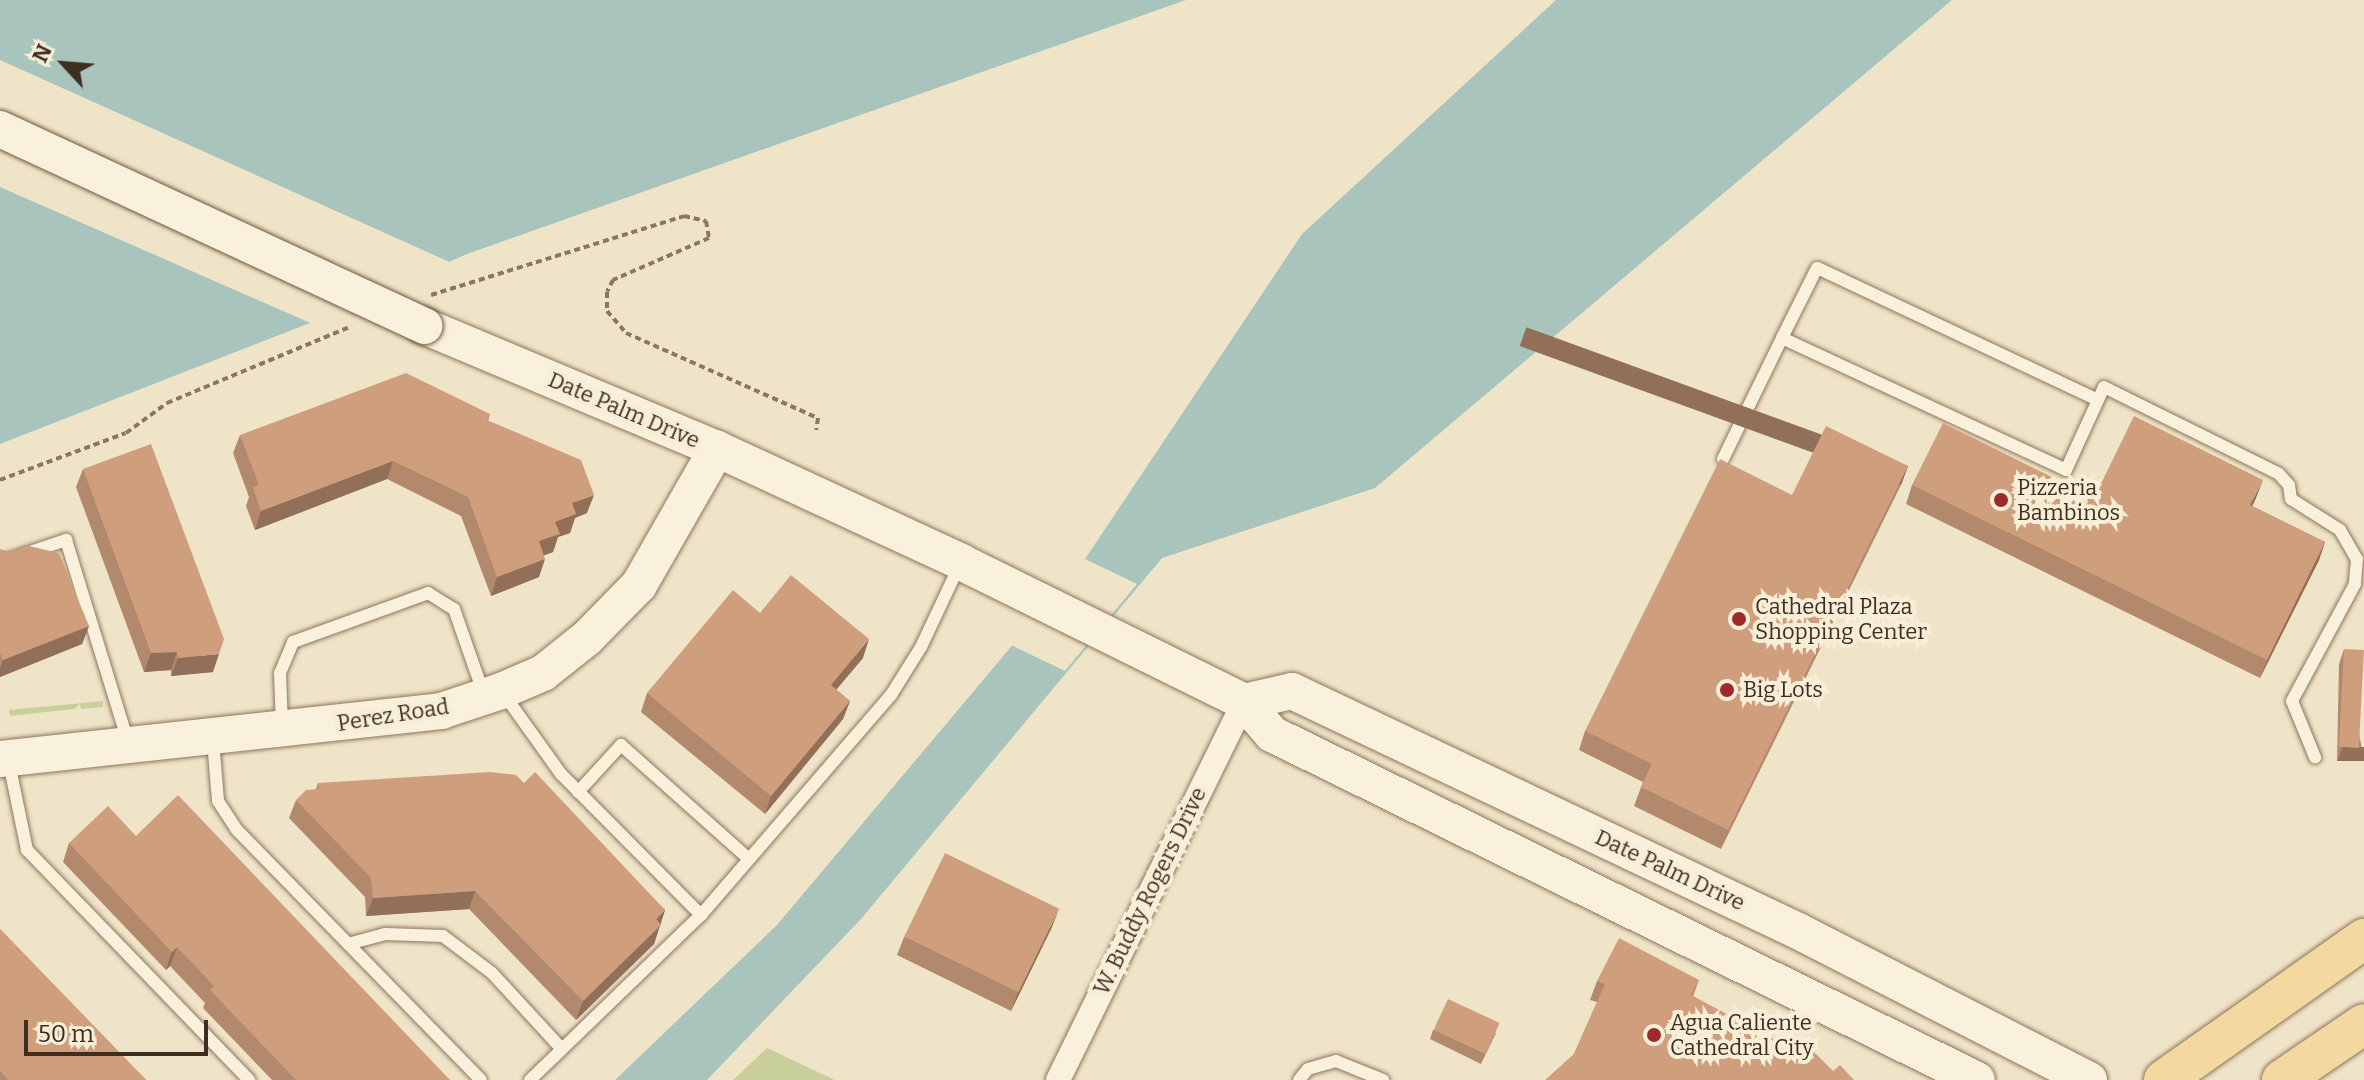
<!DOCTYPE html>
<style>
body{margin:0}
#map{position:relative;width:2364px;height:1080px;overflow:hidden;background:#f0e4c8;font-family:Bitter,serif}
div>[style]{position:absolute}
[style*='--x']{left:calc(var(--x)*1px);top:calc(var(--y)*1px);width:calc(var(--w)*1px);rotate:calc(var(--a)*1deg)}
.green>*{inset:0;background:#c9cf9b}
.water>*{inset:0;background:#a9c4bc}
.pier>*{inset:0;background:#f0e4c8}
.path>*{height:4px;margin-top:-2px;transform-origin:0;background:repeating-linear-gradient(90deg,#8d765c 0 6px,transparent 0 10px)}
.roads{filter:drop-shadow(0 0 2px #8d765c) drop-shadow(0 0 2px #8d765c)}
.service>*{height:12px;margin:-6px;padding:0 6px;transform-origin:6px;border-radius:6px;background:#faf1dc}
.minor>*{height:24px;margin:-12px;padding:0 12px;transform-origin:12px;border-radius:12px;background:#faf1dc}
.secondary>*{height:36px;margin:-18px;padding:0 18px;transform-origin:18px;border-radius:18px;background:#faf1dc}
.primary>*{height:40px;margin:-20px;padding:0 20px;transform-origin:20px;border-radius:20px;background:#f3d9a0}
.bridges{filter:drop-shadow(0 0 2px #6f573f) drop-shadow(0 0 2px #6f573f)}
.secondary-bridge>*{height:36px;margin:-18px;padding:0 18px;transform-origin:18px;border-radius:18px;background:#faf1dc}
.wall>*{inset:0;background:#b2896c}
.shaded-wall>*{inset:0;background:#916f58;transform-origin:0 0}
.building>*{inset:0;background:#cf9f7d;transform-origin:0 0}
.dots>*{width:22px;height:22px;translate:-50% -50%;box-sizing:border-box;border:4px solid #f7eed8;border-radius:50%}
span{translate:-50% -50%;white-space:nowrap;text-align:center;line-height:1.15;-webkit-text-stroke:8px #f7eed8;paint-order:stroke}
.street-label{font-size:22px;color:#3d2e20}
.poi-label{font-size:22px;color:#3d2e20}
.left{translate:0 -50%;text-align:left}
.north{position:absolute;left:24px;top:24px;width:80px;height:80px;-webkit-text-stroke:6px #f7eed8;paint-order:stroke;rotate:296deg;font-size:22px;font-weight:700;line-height:32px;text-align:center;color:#3d2e20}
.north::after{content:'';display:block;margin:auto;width:28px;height:36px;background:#3d2e20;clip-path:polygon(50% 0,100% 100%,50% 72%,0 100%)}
.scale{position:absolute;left:24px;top:1020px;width:184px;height:36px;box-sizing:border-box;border:4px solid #3d2e20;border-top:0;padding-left:10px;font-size:24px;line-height:28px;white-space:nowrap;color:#3d2e20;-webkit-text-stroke:6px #f7eed8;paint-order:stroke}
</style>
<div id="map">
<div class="green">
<i style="clip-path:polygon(103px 701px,103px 707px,81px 709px,80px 704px,74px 709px,10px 716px,9px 710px)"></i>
<i style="clip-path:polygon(767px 1048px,835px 1080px,733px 1080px)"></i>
</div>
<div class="water">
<i style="clip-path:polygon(0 0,1186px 0,467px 254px,310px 323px,0 444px)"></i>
<i style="clip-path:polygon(1556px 0,1952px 0,1375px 488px,1162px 558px,861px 919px,707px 1080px,615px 1080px,777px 925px,1085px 559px,1302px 234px)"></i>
</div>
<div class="pier">
<i style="clip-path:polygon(0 60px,454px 264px,315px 325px,0 187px)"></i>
<i style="clip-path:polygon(1085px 559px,1137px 584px,1065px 671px,1011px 645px)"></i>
</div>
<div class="path">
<i style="--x:431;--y:295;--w:265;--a:-17.3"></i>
<i style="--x:684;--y:216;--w:23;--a:13"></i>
<i style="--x:706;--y:221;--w:17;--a:80"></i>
<i style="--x:709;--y:238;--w:105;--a:156.4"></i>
<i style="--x:613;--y:280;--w:13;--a:117"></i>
<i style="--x:607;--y:292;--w:19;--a:90"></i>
<i style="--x:607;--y:311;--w:29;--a:49"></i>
<i style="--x:626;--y:333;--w:210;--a:23.9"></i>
<i style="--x:818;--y:418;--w:12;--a:99"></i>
<i style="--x:0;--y:480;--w:134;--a:-20.5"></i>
<i style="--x:126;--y:433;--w:51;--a:-36.2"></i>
<i style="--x:167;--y:403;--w:200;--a:-22.6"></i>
</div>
<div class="roads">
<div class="service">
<i style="--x:2098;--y:400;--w:310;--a:-154.8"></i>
<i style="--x:1817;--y:268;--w:78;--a:116.6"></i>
<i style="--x:1782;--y:338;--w:313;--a:24.9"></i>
<i style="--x:2066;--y:470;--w:91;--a:-65.4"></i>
<i style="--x:2104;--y:387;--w:195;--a:26.4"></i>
<i style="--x:2279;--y:474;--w:15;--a:48"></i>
<i style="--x:2289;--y:485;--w:14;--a:82"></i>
<i style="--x:2291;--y:499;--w:58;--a:32.3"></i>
<i style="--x:2340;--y:530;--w:34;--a:60"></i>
<i style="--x:2357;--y:559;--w:25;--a:95"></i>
<i style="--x:2355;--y:584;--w:133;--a:118.3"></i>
<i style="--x:2292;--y:701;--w:61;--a:67.7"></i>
<i style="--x:1723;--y:459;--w:135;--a:-64"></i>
<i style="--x:0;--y:562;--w:70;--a:-18.4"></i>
<i style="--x:66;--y:540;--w:211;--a:72.9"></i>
<i style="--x:503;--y:693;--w:100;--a:54.4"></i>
<i style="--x:561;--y:774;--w:199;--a:45.2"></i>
<i style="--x:701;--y:915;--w:291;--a:-49.2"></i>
<i style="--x:891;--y:695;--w:57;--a:-58"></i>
<i style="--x:921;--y:647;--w:92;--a:-64.8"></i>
<i style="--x:282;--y:727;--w:54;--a:-92.1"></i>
<i style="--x:280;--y:673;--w:34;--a:-67"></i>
<i style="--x:293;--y:642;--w:144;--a:-19.9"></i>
<i style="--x:428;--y:593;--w:31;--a:32"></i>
<i style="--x:454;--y:609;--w:88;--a:70.7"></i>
<i style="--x:213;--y:741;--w:60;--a:85.2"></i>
<i style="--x:218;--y:801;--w:35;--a:57"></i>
<i style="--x:237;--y:830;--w:349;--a:45.7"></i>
<i style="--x:9;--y:763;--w:89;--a:78.3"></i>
<i style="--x:27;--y:850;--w:320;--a:46"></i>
<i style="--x:578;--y:792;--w:64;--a:-47.5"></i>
<i style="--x:621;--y:745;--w:171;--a:41.7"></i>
<i style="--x:348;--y:944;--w:39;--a:-15"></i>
<i style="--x:386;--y:934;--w:57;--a:2"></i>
<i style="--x:443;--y:936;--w:61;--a:37.1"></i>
<i style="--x:492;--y:973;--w:103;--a:47.4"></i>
<i style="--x:530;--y:1080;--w:238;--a:-44"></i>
<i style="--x:1299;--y:1080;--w:14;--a:-51"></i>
<i style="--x:1308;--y:1069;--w:29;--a:-16"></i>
<i style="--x:1336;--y:1061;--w:51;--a:22"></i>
</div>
<div class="minor">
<i style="--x:1058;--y:1080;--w:421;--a:-63.8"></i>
</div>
<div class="secondary">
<i style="--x:424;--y:326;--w:318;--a:22.8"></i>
<i style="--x:717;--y:449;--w:269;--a:24.8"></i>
<i style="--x:961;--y:562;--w:316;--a:26.3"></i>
<i style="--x:1244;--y:702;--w:43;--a:48.8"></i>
<i style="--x:1272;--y:734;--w:785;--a:26.14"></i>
<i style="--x:1244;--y:702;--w:49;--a:-12.9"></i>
<i style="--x:1292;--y:691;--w:560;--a:25.38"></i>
<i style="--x:1798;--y:931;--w:327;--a:27.1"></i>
<i style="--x:0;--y:759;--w:444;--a:-6.2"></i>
<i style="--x:441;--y:711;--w:63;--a:-18.4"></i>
<i style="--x:501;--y:691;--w:46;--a:-23.2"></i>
<i style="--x:543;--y:673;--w:56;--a:-38.5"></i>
<i style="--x:587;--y:638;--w:74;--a:-45.5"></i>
<i style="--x:639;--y:585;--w:157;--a:-60.2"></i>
</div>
<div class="primary">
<i style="--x:2164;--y:1080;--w:245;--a:-35.2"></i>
<i style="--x:2282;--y:1080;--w:99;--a:-34.3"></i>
</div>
</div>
<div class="bridges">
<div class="secondary-bridge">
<i style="--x:0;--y:129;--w:468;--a:24.9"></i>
</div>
</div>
<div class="wall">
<i style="clip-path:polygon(490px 414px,488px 421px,587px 513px,575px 518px,570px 533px,558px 537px,553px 552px,544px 555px,539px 577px,491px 596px,461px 516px,387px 479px,255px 530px,246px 506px,249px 497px,233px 453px,240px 435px)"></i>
<i style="clip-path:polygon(1908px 466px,1901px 485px,1721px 849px,1634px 806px,1643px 782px,1579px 750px,1585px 731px,1792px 495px)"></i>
<i style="clip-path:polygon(83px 469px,213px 672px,171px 676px,171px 670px,144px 672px,76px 487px)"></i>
<i style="clip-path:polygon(1912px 485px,2094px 498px,2256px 498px,2252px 506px,2325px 542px,2319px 560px,2260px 678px,1906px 504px)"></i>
<i style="clip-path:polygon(0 549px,89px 626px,82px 644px,0 677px)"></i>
<i style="clip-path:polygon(760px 613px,863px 658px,836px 690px,850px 701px,843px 719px,765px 814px,641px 712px,647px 693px)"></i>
<i style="clip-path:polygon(2344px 649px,2364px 761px,2337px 761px,2339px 664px)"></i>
<i style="clip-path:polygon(318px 783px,524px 783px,665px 910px,654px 944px,576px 1020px,469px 909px,366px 916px,365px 897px,289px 818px,296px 800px,316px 789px)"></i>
<i style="clip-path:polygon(136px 836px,450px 1080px,272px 1080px,203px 1008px,205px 1003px,170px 966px,166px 970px,63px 862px,69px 843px)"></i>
<i style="clip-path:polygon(1052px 927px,1011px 1011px,897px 955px,904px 937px)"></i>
<i style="clip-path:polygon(0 929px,146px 1080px,0 1080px)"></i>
<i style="clip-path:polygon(1699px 980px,1693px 996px,1788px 1055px,1833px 1071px,1574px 1054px,1597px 1002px,1590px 1000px,1597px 981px)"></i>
<i style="clip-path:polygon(1433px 1030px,1496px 1033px,1481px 1064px,1430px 1039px)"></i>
</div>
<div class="shaded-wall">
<i style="clip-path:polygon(393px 461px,387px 479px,255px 530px,261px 511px)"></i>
<i style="left:1908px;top:466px;width:20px;height:406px;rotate:110deg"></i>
<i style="clip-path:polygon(2263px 480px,2256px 498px,2244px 523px,2250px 505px)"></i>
<i style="clip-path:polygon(594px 495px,587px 513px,575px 518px,570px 533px,558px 537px,553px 552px,532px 560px,539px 541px,572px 503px)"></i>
<i style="clip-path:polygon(2325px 542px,2319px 560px,2260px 678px,2267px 660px)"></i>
<i style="clip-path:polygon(545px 559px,539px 577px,491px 596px,497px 577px)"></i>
<i style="clip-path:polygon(89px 626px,82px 644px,0 677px,0 668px,3px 660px)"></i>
<i style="clip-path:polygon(869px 639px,863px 658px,824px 704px,831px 685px)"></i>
<i style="clip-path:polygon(177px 652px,171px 670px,144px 672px,151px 653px)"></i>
<i style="clip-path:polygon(219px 654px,213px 672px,171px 676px,178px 658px)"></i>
<i style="clip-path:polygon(850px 701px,843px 719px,765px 814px,771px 796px)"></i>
<i style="clip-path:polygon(2343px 747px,2364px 747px,2364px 761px,2337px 761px)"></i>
<i style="clip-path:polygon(475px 891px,469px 909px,366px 916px,373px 898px)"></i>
<i style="clip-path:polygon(1059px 909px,1052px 927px,1011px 1011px,1018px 992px)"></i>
<i style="clip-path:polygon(665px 910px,654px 944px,576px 1020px,583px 1001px)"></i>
<i style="clip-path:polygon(177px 947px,170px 966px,166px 970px,172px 952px)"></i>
</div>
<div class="building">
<i style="clip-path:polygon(406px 373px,490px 414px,487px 420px,581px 460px,594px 495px,572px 503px,576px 514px,555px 522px,560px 534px,539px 541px,545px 559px,497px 577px,468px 497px,393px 461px,261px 511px,253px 487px,259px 485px,240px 435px)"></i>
<i style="clip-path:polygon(2134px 416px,2263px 480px,2250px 505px,2325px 542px,2267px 660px,1912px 485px,1943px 423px,2094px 498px)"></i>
<i style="clip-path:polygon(1826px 426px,1908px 466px,1728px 830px,1641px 787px,1652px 764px,1585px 731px,1720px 459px,1792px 495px)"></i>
<i style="clip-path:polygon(151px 444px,224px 639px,219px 654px,178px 658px,177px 652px,151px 653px,83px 469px)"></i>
<i style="clip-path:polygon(29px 546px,59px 553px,89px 626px,3px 660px,0 653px,0 549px,9px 552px)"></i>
<i style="clip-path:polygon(791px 575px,869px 639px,831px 685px,850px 701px,771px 796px,647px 693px,733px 590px,760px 613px)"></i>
<i style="left:2344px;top:649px;width:20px;height:98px;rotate:3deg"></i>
<i style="clip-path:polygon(490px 772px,516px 775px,524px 783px,535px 772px,665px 910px,656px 919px,661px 925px,583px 1001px,475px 891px,373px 898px,371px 878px,296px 800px,306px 790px,319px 789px,318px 783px)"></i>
<i style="clip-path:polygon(178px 795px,450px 1080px,296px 1080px,210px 990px,214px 986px,177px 947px,172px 952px,69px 843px,108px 806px,136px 836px)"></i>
<i style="left:945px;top:853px;width:127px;height:93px;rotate:26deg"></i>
<i style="clip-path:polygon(0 929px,146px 1080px,8px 1080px,0 1071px)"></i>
<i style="clip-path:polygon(1619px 938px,1699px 980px,1691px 995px,1772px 1038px,1788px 1055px,1804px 1042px,1833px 1071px,1840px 1065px,1854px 1080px,1545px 1080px,1574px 1054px,1605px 984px,1597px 981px)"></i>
<i style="left:1448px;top:999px;width:57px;height:34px;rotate:25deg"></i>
</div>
<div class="dots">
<i style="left:2001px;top:500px;background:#9e2a2b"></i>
<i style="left:1739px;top:619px;background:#9e2a2b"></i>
<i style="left:1727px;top:690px;background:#9e2a2b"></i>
<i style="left:1654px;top:1035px;background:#9e2a2b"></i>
</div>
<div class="street-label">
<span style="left:624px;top:410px;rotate:23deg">Date Palm Drive</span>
<span style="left:393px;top:715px;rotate:-9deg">Perez Road</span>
<span style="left:1670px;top:870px;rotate:25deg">Date Palm Drive</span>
<span style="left:1150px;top:891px;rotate:-64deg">W. Buddy Rogers Drive</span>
</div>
<div class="poi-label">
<span class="left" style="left:2017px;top:500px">Pizzeria<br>Bambinos</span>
<span class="left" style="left:1755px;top:619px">Cathedral Plaza<br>Shopping Center</span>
<span class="left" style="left:1743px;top:690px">Big Lots</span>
<span class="left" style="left:1670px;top:1035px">Agua Caliente<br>Cathedral City</span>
</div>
<div class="north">N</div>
<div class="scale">50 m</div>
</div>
